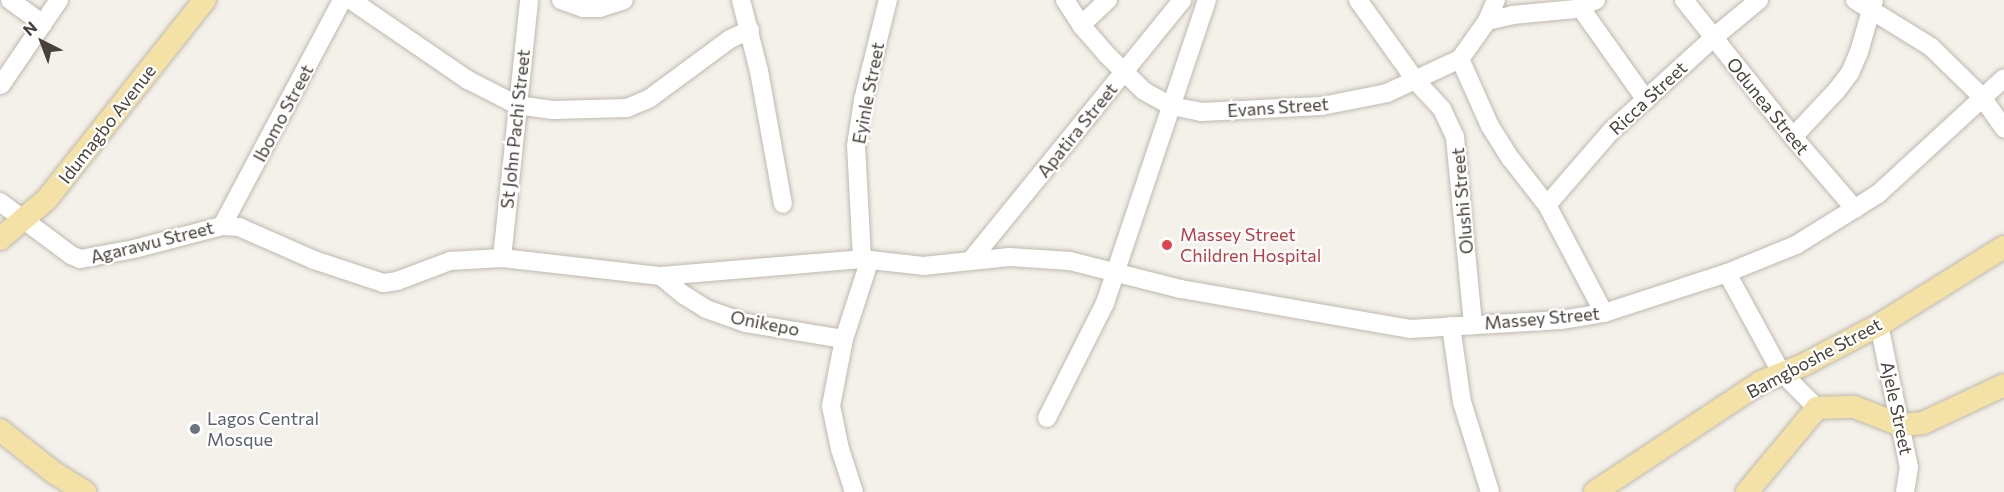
<!DOCTYPE html>
<style>
body{margin:0}
#map{position:relative;width:2004px;height:492px;overflow:hidden;background:#f4f1eb;font-family:Commissioner,sans-serif}
div>[style]{position:absolute}
[style*='--x']{left:calc(var(--x)*1px);top:calc(var(--y)*1px);width:calc(var(--w)*1px);rotate:calc(var(--a)*1deg)}
.roads{filter:drop-shadow(0 0 2px #beb9ae) drop-shadow(0 0 2px #beb9ae)}
.minor>*{height:18px;margin:-9px;padding:0 9px;transform-origin:9px;border-radius:9px;background:#fff}
.major>*{height:22px;margin:-11px;padding:0 11px;transform-origin:11px;border-radius:11px;background:#f3e1a5}
.dots>*{width:16px;height:16px;translate:-50% -50%;box-sizing:border-box;border:3px solid #fff;border-radius:50%}
span{translate:-50% -50%;white-space:nowrap;text-align:center;line-height:1.15;-webkit-text-stroke:4.5px #fff;paint-order:stroke}
.street-label{font-size:18px;color:#47423a}
.health-label{font-size:18px;color:#be3a42}
.left{translate:0 -50%;text-align:left}
.worship-label{font-size:18px;color:#5b616d}
.north{position:absolute;left:12px;top:12px;width:60px;height:60px;-webkit-text-stroke:4px #fff;paint-order:stroke;rotate:318deg;font-size:16px;font-weight:700;line-height:24px;text-align:center;color:#47423a}
.north::after{content:'';display:block;margin:auto;width:21px;height:27px;background:#47423a;clip-path:polygon(50% 0,100% 100%,50% 72%,0 100%)}
</style>
<div id="map">
<div class="roads">
<div class="minor">
<i style="--x:10;--y:0;--w:41;--a:36"></i>
<i style="--x:351;--y:0;--w:142;--a:34.4"></i>
<i style="--x:468;--y:80;--w:55;--a:27"></i>
<i style="--x:517;--y:105;--w:36;--a:8"></i>
<i style="--x:553;--y:110;--w:74;--a:-1.5"></i>
<i style="--x:627;--y:108;--w:25;--a:-23"></i>
<i style="--x:650;--y:98;--w:99;--a:-36.4"></i>
<i style="--x:730;--y:39;--w:22;--a:-24"></i>
<i style="--x:561;--y:0;--w:23;--a:20"></i>
<i style="--x:583;--y:8;--w:17;--a:0"></i>
<i style="--x:600;--y:8;--w:25;--a:-18"></i>
<i style="--x:741;--y:0;--w:73;--a:75.8"></i>
<i style="--x:759;--y:71;--w:135;--a:79.8"></i>
<i style="--x:1065;--y:0;--w:30;--a:57"></i>
<i style="--x:1081;--y:25;--w:37;--a:49"></i>
<i style="--x:1105;--y:53;--w:54;--a:44.3"></i>
<i style="--x:1144;--y:91;--w:31;--a:29"></i>
<i style="--x:1171;--y:106;--w:31;--a:11"></i>
<i style="--x:1201;--y:112;--w:121;--a:-2.8"></i>
<i style="--x:1322;--y:106;--w:66;--a:-11.3"></i>
<i style="--x:1387;--y:93;--w:81;--a:-25"></i>
<i style="--x:1460;--y:59;--w:47;--a:-54.6"></i>
<i style="--x:1487;--y:21;--w:23;--a:-67"></i>
<i style="--x:1358;--y:0;--w:100;--a:54.4"></i>
<i style="--x:1416;--y:81;--w:38;--a:47"></i>
<i style="--x:1442;--y:109;--w:31;--a:65"></i>
<i style="--x:1455;--y:137;--w:189;--a:84.5"></i>
<i style="--x:1684;--y:0;--w:175;--a:51.5"></i>
<i style="--x:1793;--y:137;--w:95;--a:49.3"></i>
<i style="--x:1855;--y:0;--w:89;--a:31.7"></i>
<i style="--x:1931;--y:47;--w:71;--a:44.4"></i>
<i style="--x:1982;--y:97;--w:39;--a:55"></i>
<i style="--x:1580;--y:7;--w:114;--a:54.6"></i>
<i style="--x:1487;--y:21;--w:26;--a:-13"></i>
<i style="--x:1512;--y:15;--w:64;--a:-5.4"></i>
<i style="--x:1576;--y:9;--w:22;--a:-24"></i>
<i style="--x:1081;--y:25;--w:37;--a:-43"></i>
<i style="--x:1460;--y:59;--w:73;--a:65.9"></i>
<i style="--x:1490;--y:126;--w:39;--a:58"></i>
<i style="--x:1511;--y:159;--w:58;--a:52"></i>
<i style="--x:1547;--y:205;--w:122;--a:62.2"></i>
<i style="--x:1;--y:85;--w:103;--a:-55.7"></i>
<i style="--x:1793;--y:137;--w:64;--a:-46.9"></i>
<i style="--x:1837;--y:90;--w:21;--a:-53"></i>
<i style="--x:1850;--y:73;--w:23;--a:-67"></i>
<i style="--x:1859;--y:52;--w:54;--a:-73.9"></i>
<i style="--x:0;--y:202;--w:89;--a:36.7"></i>
<i style="--x:71;--y:255;--w:10;--a:24"></i>
<i style="--x:80;--y:259;--w:55;--a:-10.5"></i>
<i style="--x:134;--y:249;--w:91;--a:-14.6"></i>
<i style="--x:222;--y:226;--w:17;--a:3"></i>
<i style="--x:239;--y:227;--w:82;--a:23.7"></i>
<i style="--x:314;--y:260;--w:73;--a:18.4"></i>
<i style="--x:383;--y:283;--w:14;--a:-8"></i>
<i style="--x:397;--y:281;--w:57;--a:-20.7"></i>
<i style="--x:450;--y:261;--w:52;--a:-3.3"></i>
<i style="--x:502;--y:258;--w:160;--a:6.5"></i>
<i style="--x:661;--y:276;--w:202;--a:-4.8"></i>
<i style="--x:862;--y:259;--w:61;--a:6.5"></i>
<i style="--x:923;--y:266;--w:87;--a:-5.9"></i>
<i style="--x:1010;--y:257;--w:60;--a:3.8"></i>
<i style="--x:1070;--y:261;--w:114;--a:14.2"></i>
<i style="--x:1181;--y:289;--w:232;--a:9.9"></i>
<i style="--x:1410;--y:329;--w:151;--a:-3.4"></i>
<i style="--x:1561;--y:320;--w:44;--a:-9.2"></i>
<i style="--x:1604;--y:313;--w:129;--a:-18"></i>
<i style="--x:1727;--y:273;--w:74;--a:-22.1"></i>
<i style="--x:1796;--y:245;--w:97;--a:-31.9"></i>
<i style="--x:1878;--y:194;--w:171;--a:-42.6"></i>
<i style="--x:1547;--y:205;--w:99;--a:-49.1"></i>
<i style="--x:1612;--y:130;--w:137;--a:-42.3"></i>
<i style="--x:1713;--y:38;--w:60;--a:-39.6"></i>
<i style="--x:222;--y:226;--w:256;--a:-62"></i>
<i style="--x:502;--y:258;--w:259;--a:-84"></i>
<i style="--x:862;--y:259;--w:113;--a:-93"></i>
<i style="--x:856;--y:146;--w:47;--a:-81.3"></i>
<i style="--x:863;--y:100;--w:103;--a:-76"></i>
<i style="--x:971;--y:260;--w:335;--a:-50.9"></i>
<i style="--x:1727;--y:273;--w:113;--a:61.4"></i>
<i style="--x:1781;--y:372;--w:51;--a:45"></i>
<i style="--x:661;--y:276;--w:30;--a:40"></i>
<i style="--x:684;--y:295;--w:26;--a:32"></i>
<i style="--x:706;--y:309;--w:42;--a:19.3"></i>
<i style="--x:746;--y:323;--w:99;--a:9.3"></i>
<i style="--x:1879;--y:325;--w:145;--a:78.1"></i>
<i style="--x:1909;--y:467;--w:25;--a:99"></i>
<i style="--x:1451;--y:326;--w:77;--a:81.8"></i>
<i style="--x:1462;--y:402;--w:94;--a:72.7"></i>
<i style="--x:1047;--y:418;--w:129;--a:-63.2"></i>
<i style="--x:1105;--y:303;--w:320;--a:-71.4"></i>
<i style="--x:854;--y:492;--w:45;--a:-108"></i>
<i style="--x:840;--y:449;--w:44;--a:-101.8"></i>
<i style="--x:831;--y:406;--w:68;--a:-79"></i>
<i style="--x:844;--y:339;--w:81;--a:-72"></i>
</div>
<div class="major">
<i style="--x:0;--y:239;--w:62;--a:-40.4"></i>
<i style="--x:47;--y:199;--w:254;--a:-51.6"></i>
<i style="--x:0;--y:430;--w:68;--a:38.4"></i>
<i style="--x:53;--y:472;--w:38;--a:32"></i>
<i style="--x:1595;--y:492;--w:199;--a:-33.5"></i>
<i style="--x:1761;--y:382;--w:45;--a:-22"></i>
<i style="--x:1803;--y:365;--w:86;--a:-27.8"></i>
<i style="--x:1879;--y:325;--w:147;--a:-32"></i>
<i style="--x:1747;--y:492;--w:109;--a:-50.2"></i>
<i style="--x:1817;--y:408;--w:37;--a:-2"></i>
<i style="--x:1854;--y:407;--w:50;--a:21"></i>
<i style="--x:1901;--y:425;--w:22;--a:-5"></i>
<i style="--x:1923;--y:423;--w:89;--a:-25.1"></i>
</div>
</div>
<div class="dots">
<i style="left:1167px;top:245px;background:#e0444e"></i>
<i style="left:195px;top:429px;background:#6b7280"></i>
</div>
<div class="street-label">
<span style="left:868px;top:93px;rotate:-79deg">Eyinle Street</span>
<span style="left:1648px;top:98px;rotate:-43deg">Ricca Street</span>
<span style="left:1768px;top:106px;rotate:51deg">Odunea Street</span>
<span style="left:1278px;top:107px;rotate:-4deg">Evans Street</span>
<span style="left:283px;top:113px;rotate:-62deg">Ibomo Street</span>
<span style="left:107px;top:124px;rotate:-52deg">Idumagbo Avenue</span>
<span style="left:515px;top:129px;rotate:-84deg">St John Pachi Street</span>
<span style="left:1077px;top:130px;rotate:-51deg">Apatira Street</span>
<span style="left:1462px;top:201px;rotate:-95deg">Olushi Street</span>
<span style="left:152px;top:242px;rotate:-14deg">Agarawu Street</span>
<span style="left:1542px;top:318px;rotate:-5deg">Massey Street</span>
<span style="left:765px;top:323px;rotate:11deg">Onikepo</span>
<span style="left:1814px;top:358px;rotate:-28deg">Bamgboshe Street</span>
<span style="left:1897px;top:408px;rotate:78deg">Ajele Street</span>
</div>
<div class="health-label">
<span class="left" style="left:1180px;top:245px">Massey Street<br>Children Hospital</span>
</div>
<div class="worship-label">
<span class="left" style="left:207px;top:429px">Lagos Central<br>Mosque</span>
</div>
<div class="north">N</div>
</div>
